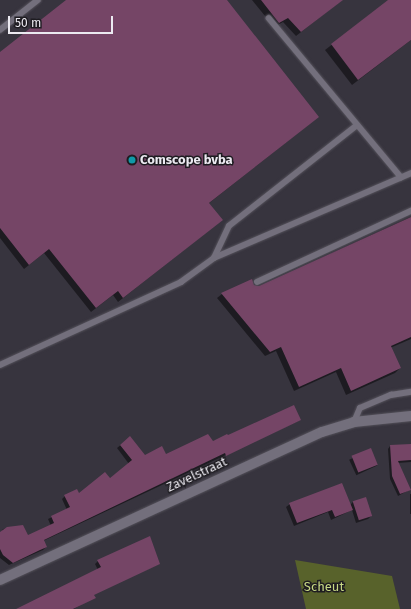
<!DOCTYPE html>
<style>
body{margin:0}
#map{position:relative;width:411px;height:609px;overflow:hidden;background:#37343e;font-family:"Fira Sans",sans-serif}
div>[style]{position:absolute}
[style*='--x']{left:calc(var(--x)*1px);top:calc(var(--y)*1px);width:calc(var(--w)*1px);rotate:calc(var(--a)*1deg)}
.forest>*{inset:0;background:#58622b}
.shadow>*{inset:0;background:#0007;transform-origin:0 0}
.building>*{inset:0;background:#754566;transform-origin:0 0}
.roads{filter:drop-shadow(0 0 1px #54515a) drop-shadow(0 0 1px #54515a)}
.service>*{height:5.5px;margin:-2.75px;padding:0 2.75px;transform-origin:2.75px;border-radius:2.75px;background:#736f7c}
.minor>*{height:10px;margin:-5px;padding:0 5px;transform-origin:5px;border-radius:5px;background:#736f7c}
.dots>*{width:11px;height:11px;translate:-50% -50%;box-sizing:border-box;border:2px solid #1e1c21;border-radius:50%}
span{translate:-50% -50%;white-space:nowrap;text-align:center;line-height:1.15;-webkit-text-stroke:3px #1e1c21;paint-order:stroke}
.poi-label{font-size:13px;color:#eceaf1;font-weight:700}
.left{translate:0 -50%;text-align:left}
.street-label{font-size:13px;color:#eceaf1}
.park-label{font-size:13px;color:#c6d784}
.scale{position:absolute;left:8px;top:16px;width:105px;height:18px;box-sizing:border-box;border:2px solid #eceaf1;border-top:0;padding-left:5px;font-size:12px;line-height:14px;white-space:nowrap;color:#eceaf1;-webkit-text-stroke:3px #1e1c21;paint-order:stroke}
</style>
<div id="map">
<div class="forest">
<i style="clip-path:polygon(295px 560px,392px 576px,400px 609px,306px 609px)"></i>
</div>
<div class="shadow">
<i style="clip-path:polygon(68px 0,226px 0,313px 121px,208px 204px,217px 224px,118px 302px,113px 295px,91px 312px,44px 253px,24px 269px,0 238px,0 53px)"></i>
<i style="clip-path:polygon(252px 0,342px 0,296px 36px,283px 22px,274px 27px)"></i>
<i style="clip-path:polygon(390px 0,411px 0,411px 40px,352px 85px,325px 50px)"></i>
<i style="clip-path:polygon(411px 217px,411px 339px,390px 348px,400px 368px,395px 373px,346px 395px,336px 372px,294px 391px,276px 351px,265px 356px,217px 298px,222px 294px,259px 287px)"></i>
<i style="clip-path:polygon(300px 420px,43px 541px,46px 547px,43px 550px,9px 565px,0 558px,0 534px,3px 529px,22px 526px,27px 537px,51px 526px,48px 519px,67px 510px,62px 499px,65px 496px,78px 494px,109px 479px,129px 464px,117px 448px,129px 438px,144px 456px,165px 455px,227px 437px)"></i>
<i style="clip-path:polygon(411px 445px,411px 462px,398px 463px,409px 490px,398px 496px,390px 479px,388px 449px,390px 446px)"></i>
<i style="left:370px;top:450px;width:17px;height:23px;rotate:65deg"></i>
<i style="left:411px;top:494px;width:20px;height:1px;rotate:90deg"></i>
<i style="clip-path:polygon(353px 502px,371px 516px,368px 519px,356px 523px,352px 510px,331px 520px,328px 512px,294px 526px,286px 507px,290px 504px,350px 505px)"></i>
<i style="clip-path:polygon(98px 561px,159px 564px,89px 596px,94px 597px,74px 609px,19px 609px,98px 570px,95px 564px)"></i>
</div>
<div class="building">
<i style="clip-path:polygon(66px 0,227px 0,319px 117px,209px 203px,223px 220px,123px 298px,118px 291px,96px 308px,49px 249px,29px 265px,0 228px,0 52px)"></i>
<i style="clip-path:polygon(261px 0,343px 0,301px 32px,288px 18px,279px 23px)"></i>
<i style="clip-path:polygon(388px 0,411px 0,411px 40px,358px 80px,331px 44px)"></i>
<i style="clip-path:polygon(411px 217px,411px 337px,391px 346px,401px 368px,351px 391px,341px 368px,299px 387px,281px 347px,270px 352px,221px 293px,252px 279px,254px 285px,259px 286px)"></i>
<i style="clip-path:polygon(294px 405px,301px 420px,226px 456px,225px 453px,44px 540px,47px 547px,40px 550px,13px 563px,3px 555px,0 549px,0 532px,7px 527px,23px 525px,28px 535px,54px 523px,51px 516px,70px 507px,64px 495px,77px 489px,79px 493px,105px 472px,110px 478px,132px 460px,120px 445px,130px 436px,145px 455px,162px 446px,166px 454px,208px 434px,213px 441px,227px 434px,228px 435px)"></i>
<i style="clip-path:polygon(411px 444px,411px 460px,398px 461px,411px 490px,400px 494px,392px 476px,390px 445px)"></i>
<i style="left:371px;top:448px;width:18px;height:21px;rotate:68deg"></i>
<i style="clip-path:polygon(342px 483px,353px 510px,335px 517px,332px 510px,297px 523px,289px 503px)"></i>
<i style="left:366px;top:497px;width:20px;height:14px;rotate:72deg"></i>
<i style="clip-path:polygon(150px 536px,160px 564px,94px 595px,96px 598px,73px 609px,16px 609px,101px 567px,97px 560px)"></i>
</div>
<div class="roads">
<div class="service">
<i style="--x:269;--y:18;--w:207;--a:50.3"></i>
<i style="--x:0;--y:30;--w:48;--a:-38.3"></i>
<i style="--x:214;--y:258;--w:35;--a:-65"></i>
<i style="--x:229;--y:226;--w:162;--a:-38.2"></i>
<i style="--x:257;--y:282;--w:170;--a:-24.8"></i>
<i style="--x:0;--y:365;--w:199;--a:-24.6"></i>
<i style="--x:181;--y:282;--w:41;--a:-36"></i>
<i style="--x:214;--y:258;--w:215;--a:-23.3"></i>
<i style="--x:354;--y:422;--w:15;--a:-67"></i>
<i style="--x:360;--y:408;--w:34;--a:-23"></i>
<i style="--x:391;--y:395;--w:20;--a:-9"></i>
</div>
<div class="minor">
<i style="--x:0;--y:580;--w:354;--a:-24.7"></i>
<i style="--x:322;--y:432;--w:34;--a:-17"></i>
<i style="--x:354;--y:422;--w:57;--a:-6"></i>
</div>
</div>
<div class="dots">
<i style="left:132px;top:160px;background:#0f9aa8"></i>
</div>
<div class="poi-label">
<span class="left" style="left:140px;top:160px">Comscope bvba</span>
</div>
<div class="street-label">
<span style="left:197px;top:475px;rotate:-25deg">Zavelstraat</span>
</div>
<div class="park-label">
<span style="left:324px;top:587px">Scheut</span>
</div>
<div class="scale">50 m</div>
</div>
